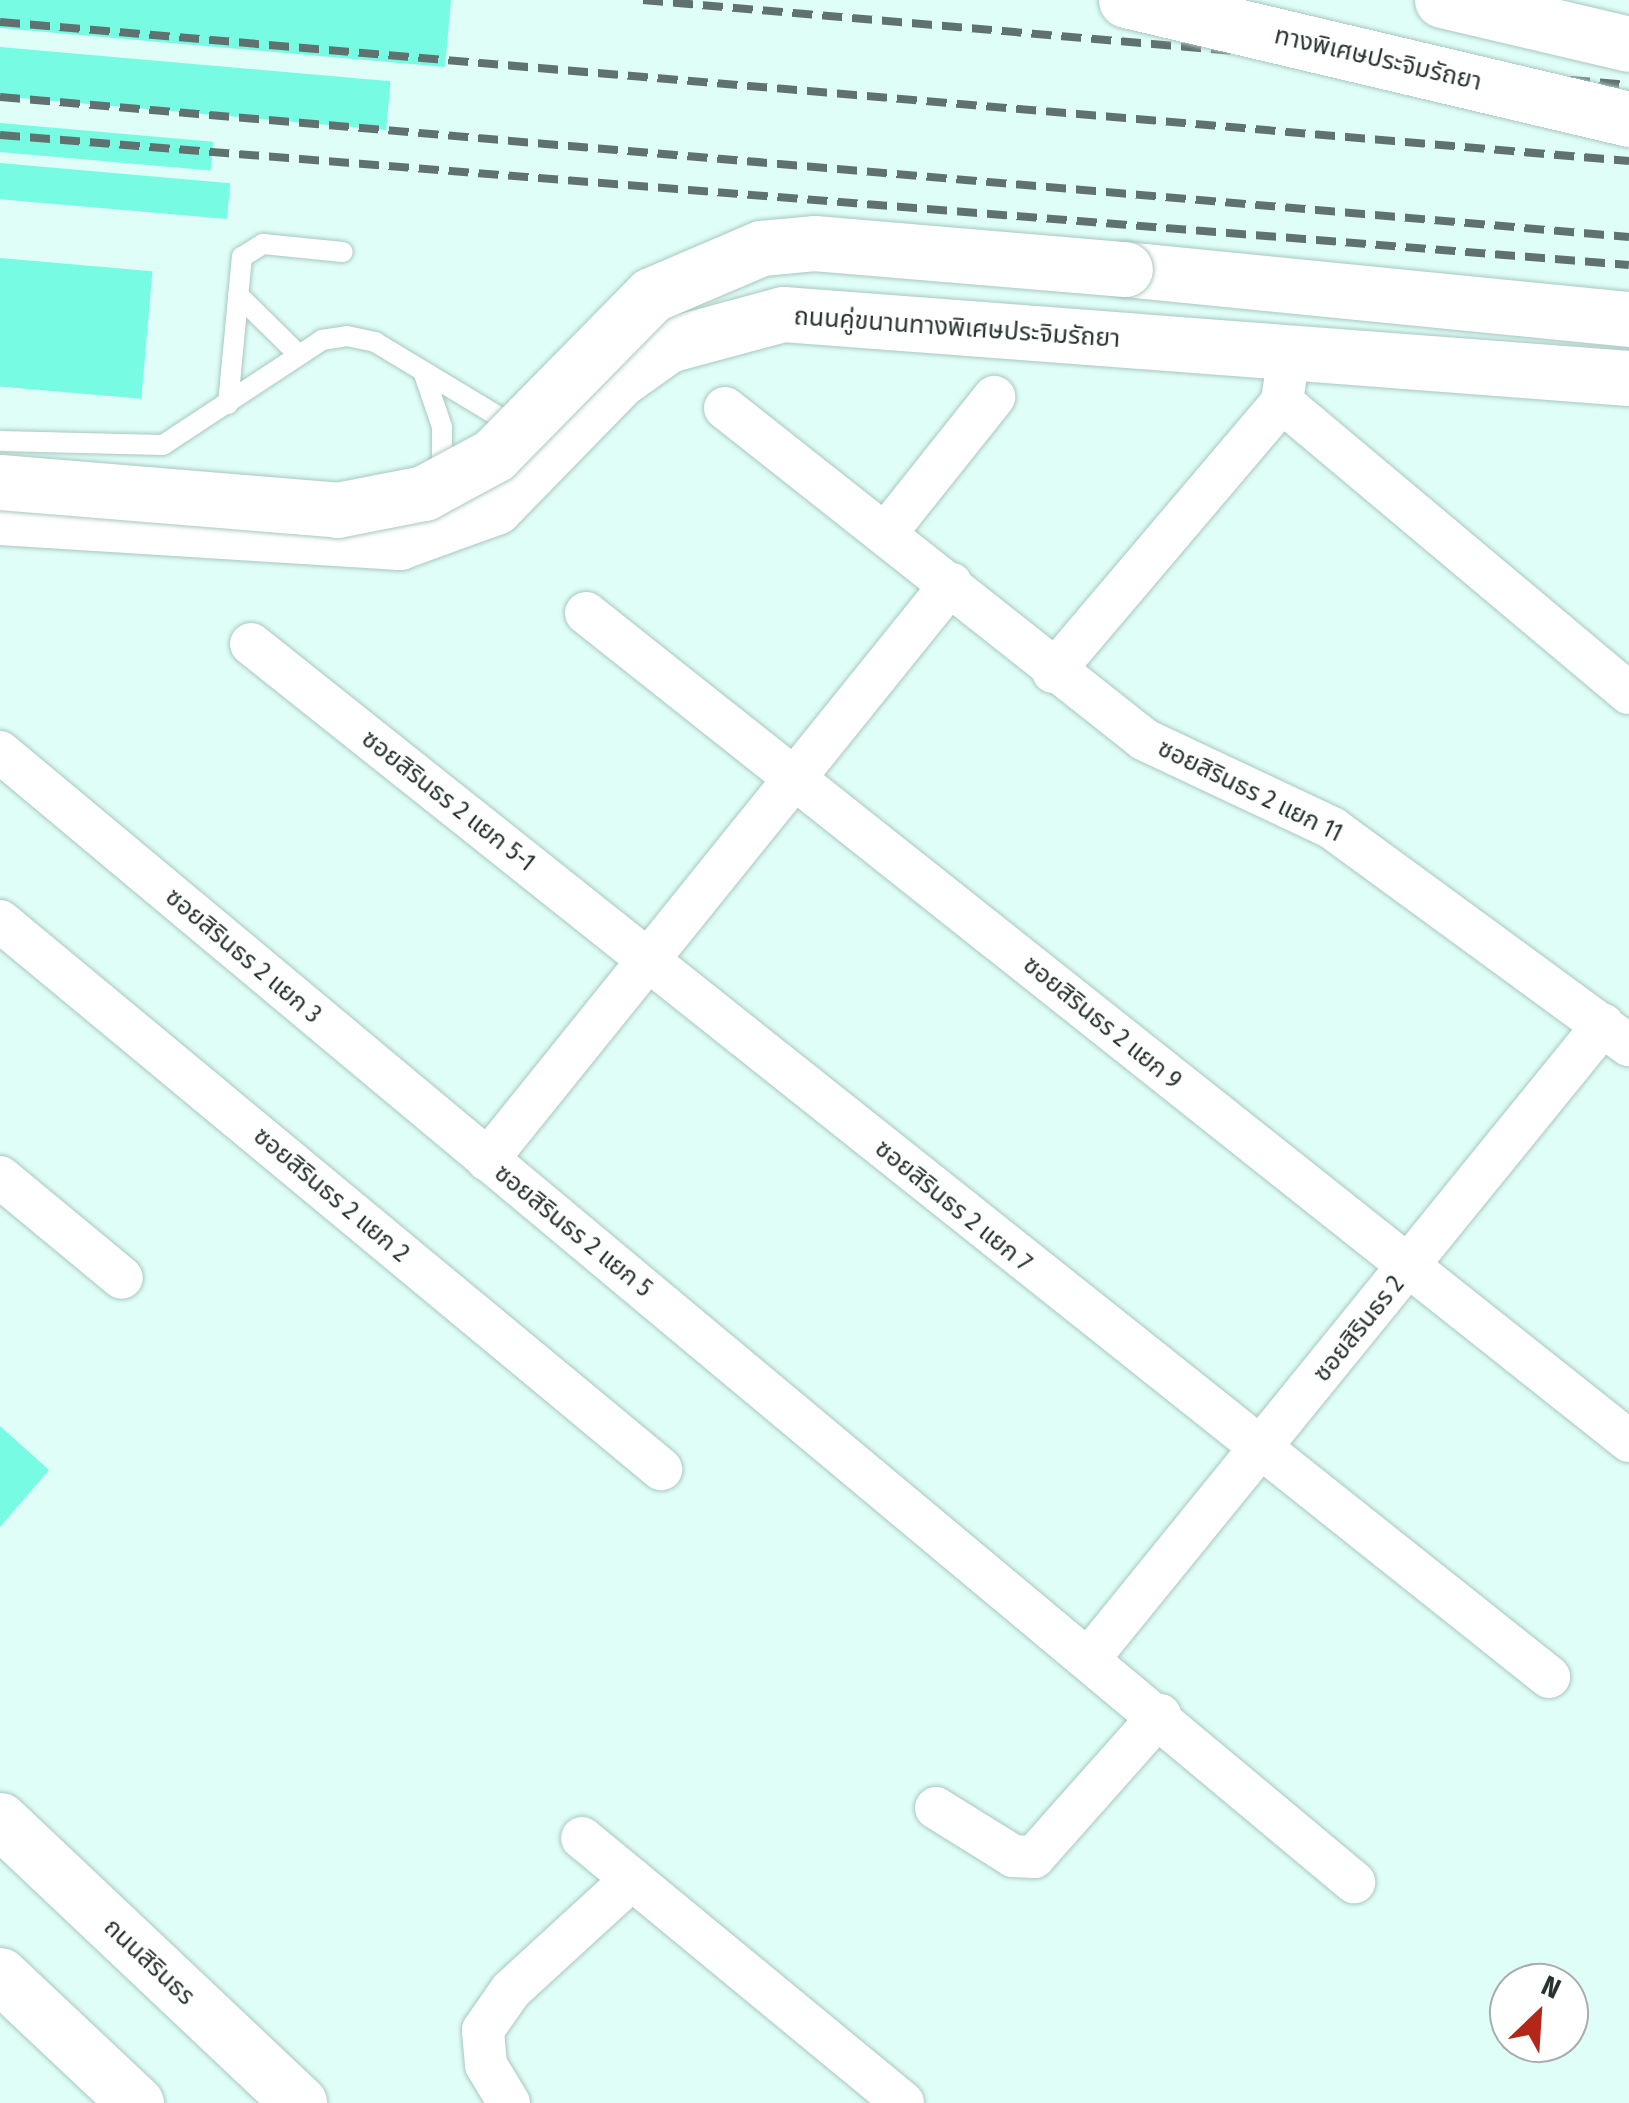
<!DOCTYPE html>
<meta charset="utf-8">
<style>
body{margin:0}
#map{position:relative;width:1629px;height:2103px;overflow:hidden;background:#dffef7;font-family:"Fira Sans Condensed","Noto Sans Thai",sans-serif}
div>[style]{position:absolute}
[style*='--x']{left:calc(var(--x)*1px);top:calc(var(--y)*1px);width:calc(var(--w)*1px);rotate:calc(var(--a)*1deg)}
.building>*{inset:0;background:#77fbe3;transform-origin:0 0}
.roads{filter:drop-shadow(0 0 2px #a9c7c0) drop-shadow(0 0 2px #a9c7c0)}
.service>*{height:20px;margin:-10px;padding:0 10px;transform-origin:10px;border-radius:10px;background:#fff}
.minor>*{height:42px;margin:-21px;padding:0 21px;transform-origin:21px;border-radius:21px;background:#fff}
.secondary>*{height:55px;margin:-27.5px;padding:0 27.5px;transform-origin:27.5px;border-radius:27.5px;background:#fff}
.primary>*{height:55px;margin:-27.5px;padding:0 27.5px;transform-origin:27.5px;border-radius:27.5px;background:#fff}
.motorway>*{height:55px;margin:-27.5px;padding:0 27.5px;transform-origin:27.5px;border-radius:27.5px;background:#fff}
.rail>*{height:8px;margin-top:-4px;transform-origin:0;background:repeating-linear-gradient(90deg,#60726f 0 20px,transparent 0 30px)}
.bridges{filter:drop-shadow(0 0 2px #a9c7c0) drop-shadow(0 0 2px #a9c7c0)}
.primary-bridge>*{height:55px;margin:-27.5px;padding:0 27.5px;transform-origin:27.5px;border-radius:27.5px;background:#fff}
.motorway-bridge>*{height:55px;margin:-27.5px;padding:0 27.5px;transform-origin:27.5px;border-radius:27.5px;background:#fff}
span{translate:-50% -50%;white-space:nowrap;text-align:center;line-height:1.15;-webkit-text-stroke:10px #fff;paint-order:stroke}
.street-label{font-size:25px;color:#273331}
.north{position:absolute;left:1489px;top:1963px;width:100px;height:100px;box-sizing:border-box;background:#fff;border:2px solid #a9adad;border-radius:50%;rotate:25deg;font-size:28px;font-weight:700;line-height:40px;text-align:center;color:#273331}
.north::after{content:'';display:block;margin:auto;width:35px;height:45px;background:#b42618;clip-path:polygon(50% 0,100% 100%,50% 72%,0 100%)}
</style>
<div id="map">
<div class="building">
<i style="clip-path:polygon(0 0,451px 0,445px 67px,0 28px)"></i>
<i style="left:0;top:47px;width:392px;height:49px;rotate:5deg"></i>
<i style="left:0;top:123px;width:214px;height:29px;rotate:5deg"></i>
<i style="left:0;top:163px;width:231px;height:36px;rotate:5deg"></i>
<i style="left:0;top:258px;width:153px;height:128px;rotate:5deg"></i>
<i style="clip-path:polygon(0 1426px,49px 1470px,0 1527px)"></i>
</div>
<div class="roads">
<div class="service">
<i style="--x:238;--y:295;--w:86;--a:44.5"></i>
<i style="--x:424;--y:374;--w:56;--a:71.2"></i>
<i style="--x:442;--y:427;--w:52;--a:90"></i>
<i style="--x:228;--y:404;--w:148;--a:-84.6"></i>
<i style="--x:242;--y:257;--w:25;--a:-32"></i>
<i style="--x:263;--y:244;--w:80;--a:5.7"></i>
<i style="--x:0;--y:441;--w:163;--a:1.4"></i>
<i style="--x:163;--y:445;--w:191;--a:-33.4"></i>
<i style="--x:322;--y:340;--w:25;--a:-9"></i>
<i style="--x:347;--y:336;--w:29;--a:12"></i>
<i style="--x:375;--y:342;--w:165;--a:31.1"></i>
</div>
<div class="minor">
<i style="--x:1282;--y:402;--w:453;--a:40"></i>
<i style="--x:725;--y:408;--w:535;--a:38.33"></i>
<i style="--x:1145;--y:740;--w:207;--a:25.2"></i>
<i style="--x:1332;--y:828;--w:368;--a:36.2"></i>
<i style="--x:886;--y:533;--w:174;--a:-51.5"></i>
<i style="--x:586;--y:613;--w:1332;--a:38.44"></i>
<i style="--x:251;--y:644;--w:1659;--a:38.51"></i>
<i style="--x:1053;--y:672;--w:354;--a:-49.7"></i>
<i style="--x:1282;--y:402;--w:28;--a:-82"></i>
<i style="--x:0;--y:752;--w:1764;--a:39.85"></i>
<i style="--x:0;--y:921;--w:859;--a:39.66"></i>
<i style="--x:487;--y:1160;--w:740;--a:-51.15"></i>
<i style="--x:0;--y:1177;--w:158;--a:39.6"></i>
<i style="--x:1091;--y:1656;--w:813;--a:-50.94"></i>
<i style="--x:936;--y:1808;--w:91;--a:31.9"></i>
<i style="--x:1013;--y:1856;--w:21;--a:3"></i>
<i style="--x:1034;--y:1857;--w:190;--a:-48.4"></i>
<i style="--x:582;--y:1838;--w:416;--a:39.5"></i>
<i style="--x:509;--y:2103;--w:44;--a:-121.2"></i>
<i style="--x:486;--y:2065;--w:35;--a:-95"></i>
<i style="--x:483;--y:2030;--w:49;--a:-55"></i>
<i style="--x:511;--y:1990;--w:164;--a:-42.5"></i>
</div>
<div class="secondary">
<i style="--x:0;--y:517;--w:400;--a:3.6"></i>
<i style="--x:399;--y:542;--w:102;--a:-20"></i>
<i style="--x:495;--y:507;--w:179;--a:-45.7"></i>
<i style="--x:620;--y:379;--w:59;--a:-35.3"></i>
<i style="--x:668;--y:345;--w:119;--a:-15.1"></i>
<i style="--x:783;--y:314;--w:848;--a:4.33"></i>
</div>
<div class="primary">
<i style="--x:1125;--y:269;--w:506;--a:5.67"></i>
<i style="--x:0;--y:1820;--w:412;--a:43.4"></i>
<i style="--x:0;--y:1975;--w:187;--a:43.3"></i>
</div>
<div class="motorway">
<i style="--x:1442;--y:0;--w:192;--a:13.2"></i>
</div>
</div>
<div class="rail">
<i style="--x:643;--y:0;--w:990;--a:4.93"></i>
<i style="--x:0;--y:22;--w:1635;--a:4.88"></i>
<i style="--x:0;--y:97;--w:1635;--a:4.91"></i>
<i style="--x:0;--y:135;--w:1634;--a:4.56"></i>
</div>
<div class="bridges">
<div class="primary-bridge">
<i style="--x:0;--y:482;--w:338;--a:4.7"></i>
<i style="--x:337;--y:510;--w:89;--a:-11.1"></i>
<i style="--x:424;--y:493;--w:80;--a:-28.5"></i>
<i style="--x:494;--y:455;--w:224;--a:-45.5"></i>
<i style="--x:651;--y:295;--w:120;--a:-23.1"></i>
<i style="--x:761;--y:248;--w:53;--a:-5.4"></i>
<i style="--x:814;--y:243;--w:312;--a:4.8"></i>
</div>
<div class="motorway-bridge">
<i style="--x:1126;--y:0;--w:517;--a:13.31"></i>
</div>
</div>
<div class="street-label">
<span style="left:1378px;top:59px;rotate:13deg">ทางพิเศษประจิมรัถยา</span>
<span style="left:957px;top:328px;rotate:4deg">ถนนคู่ขนานทางพิเศษประจิมรัถยา</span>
<span style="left:1250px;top:791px;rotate:26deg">ซอยสิรินธร 2 แยก 11</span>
<span style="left:448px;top:801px;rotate:38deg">ซอยสิรินธร 2 แยก 5-1</span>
<span style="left:243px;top:956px;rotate:40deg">ซอยสิรินธร 2 แยก 3</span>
<span style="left:1102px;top:1023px;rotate:39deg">ซอยสิรินธร 2 แยก 9</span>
<span style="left:331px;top:1195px;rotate:40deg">ซอยสิรินธร 2 แยก 2</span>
<span style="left:953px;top:1206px;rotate:39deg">ซอยสิรินธร 2 แยก 7</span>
<span style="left:573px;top:1231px;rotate:39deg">ซอยสิรินธร 2 แยก 5</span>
<span style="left:1359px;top:1329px;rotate:-51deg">ซอยสิรินธร 2</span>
<span style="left:149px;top:1962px;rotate:43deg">ถนนสิรินธร</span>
</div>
<div class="north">N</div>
</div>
